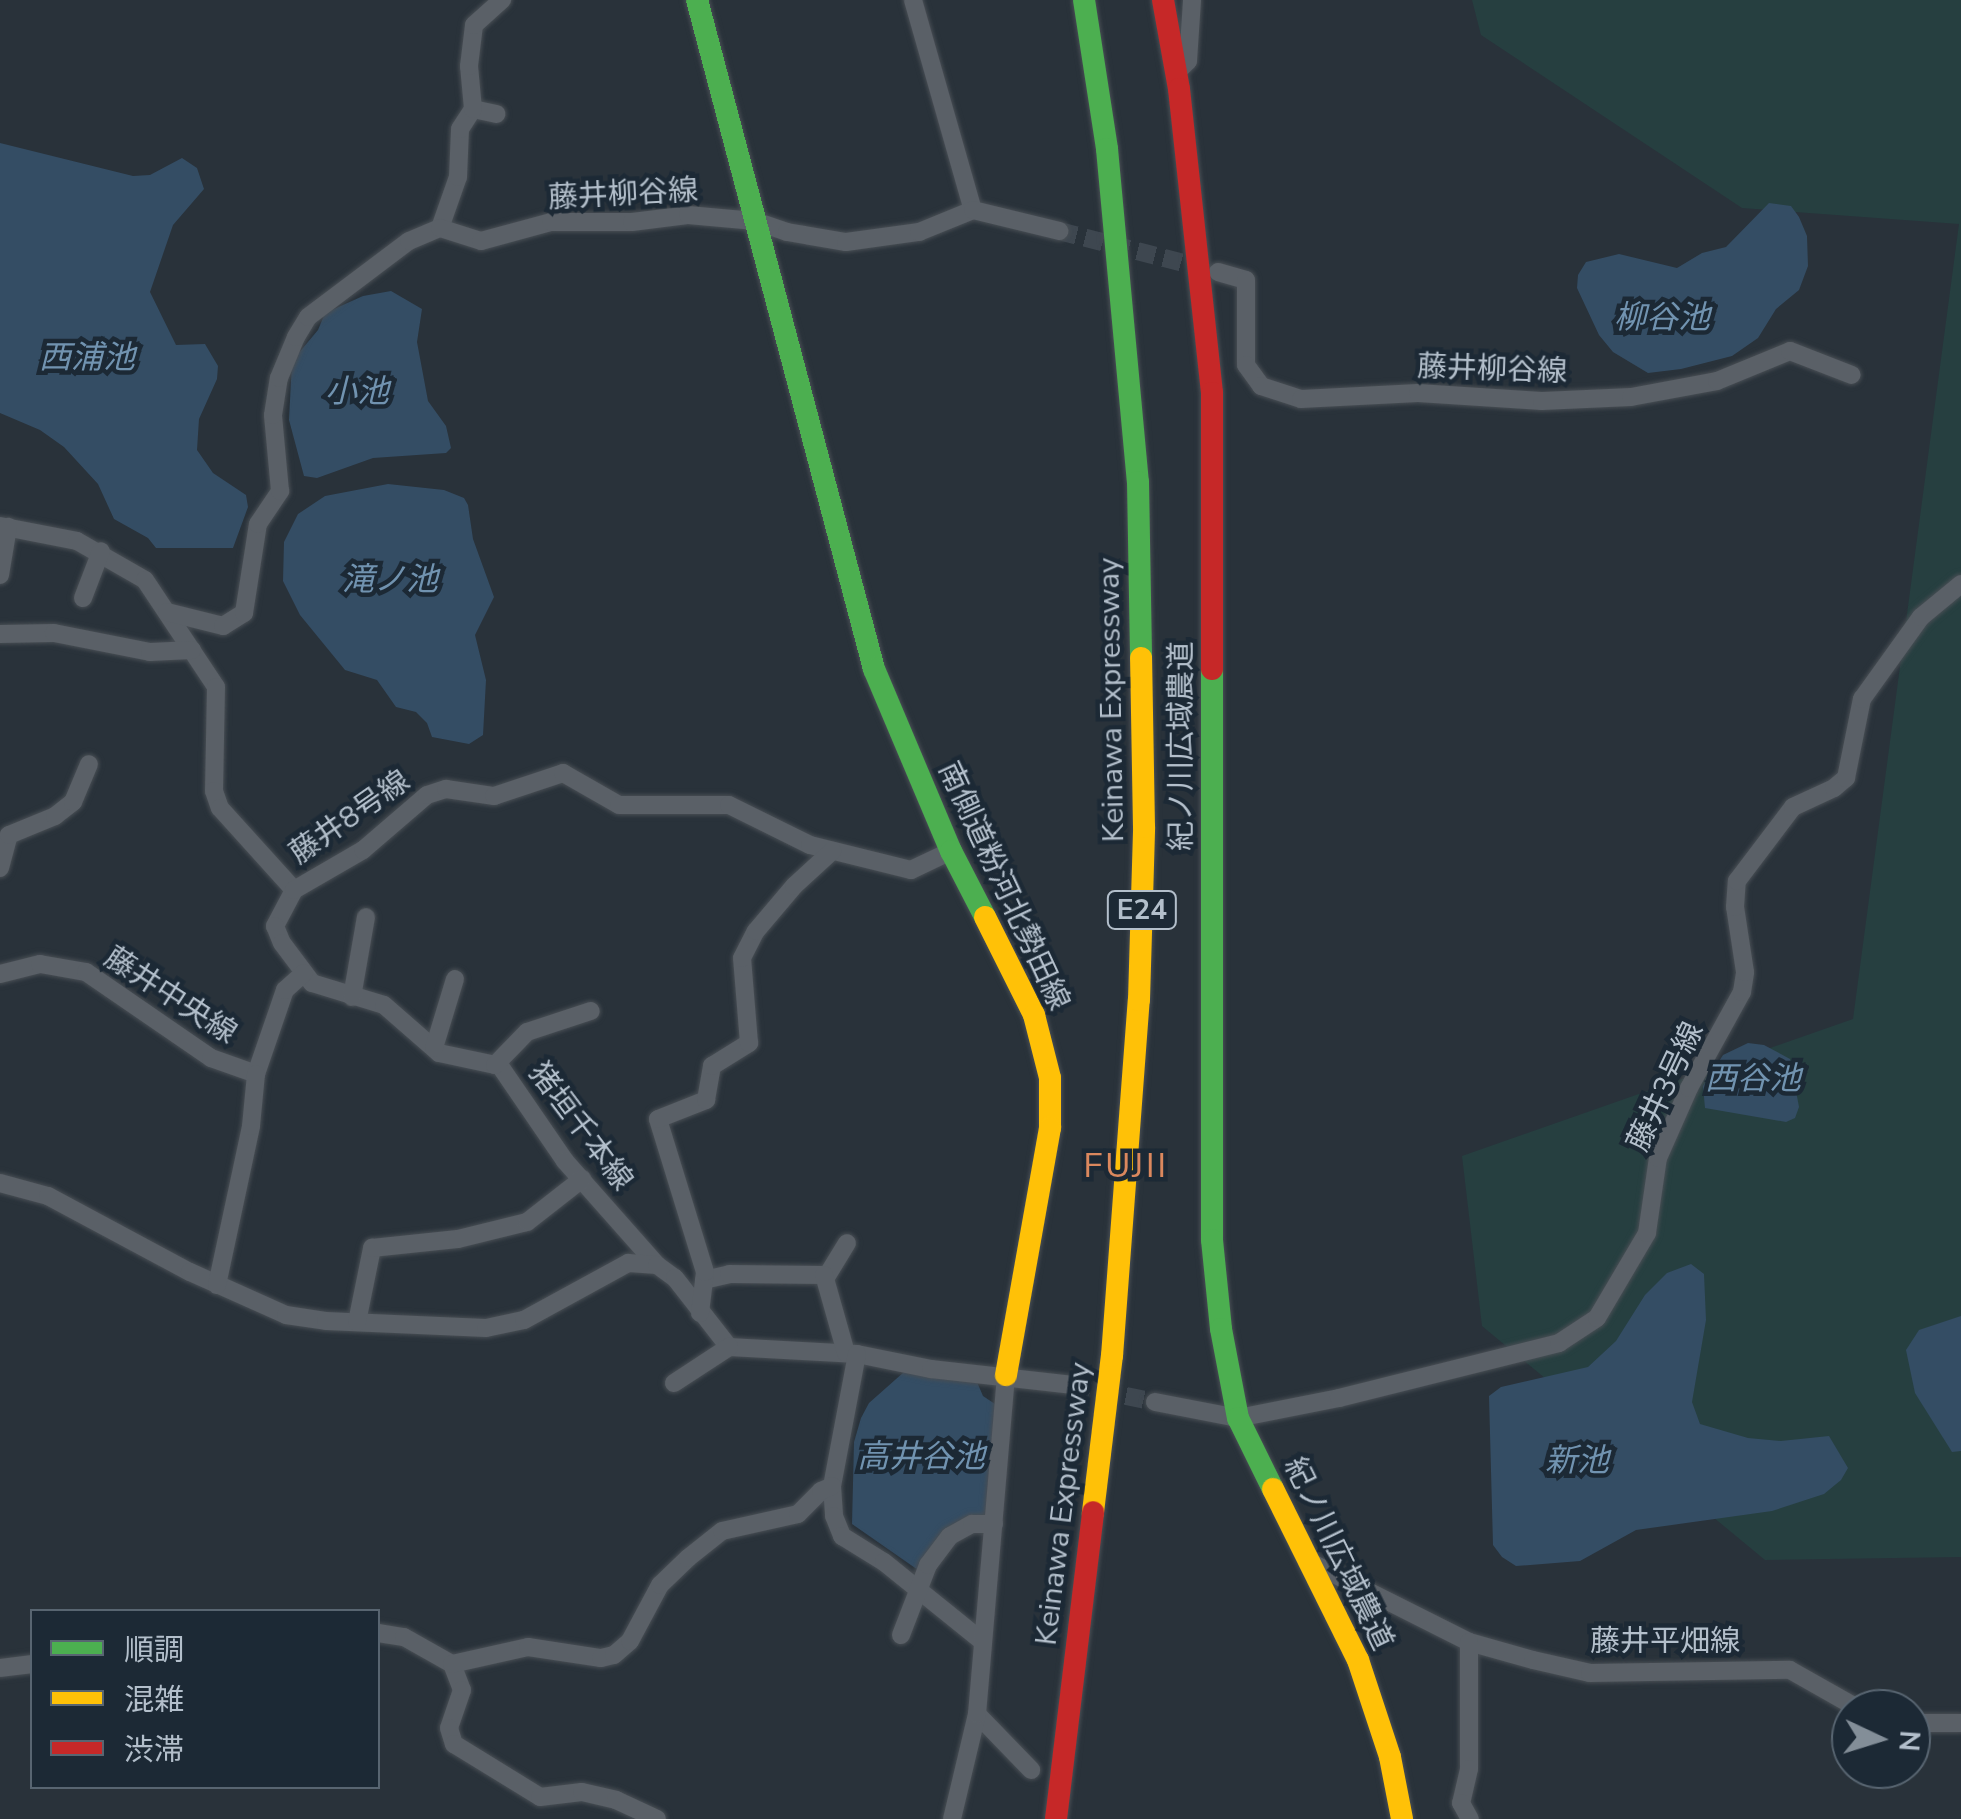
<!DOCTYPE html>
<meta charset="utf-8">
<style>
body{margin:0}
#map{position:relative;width:1961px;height:1819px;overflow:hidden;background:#29323a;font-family:"Nunito Sans","Noto Sans JP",sans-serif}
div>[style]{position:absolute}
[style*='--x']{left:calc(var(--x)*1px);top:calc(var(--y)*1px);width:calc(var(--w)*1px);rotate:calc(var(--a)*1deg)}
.green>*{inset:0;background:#263f40}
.water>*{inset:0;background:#344d64}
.street-tunnel>*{height:18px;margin-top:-9px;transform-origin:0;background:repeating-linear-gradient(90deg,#3e4750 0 18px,transparent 0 27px)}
.roads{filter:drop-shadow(0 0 2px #484e54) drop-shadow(0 0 2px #484e54)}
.street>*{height:18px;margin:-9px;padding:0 9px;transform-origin:9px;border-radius:9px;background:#5a6067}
.fast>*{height:22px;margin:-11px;padding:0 11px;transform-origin:11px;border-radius:11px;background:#4caf50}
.slow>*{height:22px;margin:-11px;padding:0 11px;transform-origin:11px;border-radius:11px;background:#ffc107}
.jam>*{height:22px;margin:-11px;padding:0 11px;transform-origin:11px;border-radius:11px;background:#c62828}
span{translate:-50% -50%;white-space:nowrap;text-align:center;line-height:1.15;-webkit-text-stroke:9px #1c2935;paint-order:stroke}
.shield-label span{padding:2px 8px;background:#1c2935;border:2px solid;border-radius:8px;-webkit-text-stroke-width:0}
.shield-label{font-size:28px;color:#b3bfcb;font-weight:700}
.street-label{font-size:30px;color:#b3bfcb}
.water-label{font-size:32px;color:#7193b0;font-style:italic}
.quarter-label{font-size:35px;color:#db885e;letter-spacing:2.5px}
.legend{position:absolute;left:30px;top:1609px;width:350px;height:180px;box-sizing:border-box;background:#1c2935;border:2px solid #586571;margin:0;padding:12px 18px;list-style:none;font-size:30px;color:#b3bfcb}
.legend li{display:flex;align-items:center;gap:20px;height:50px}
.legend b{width:50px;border:2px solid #586571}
.north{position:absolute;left:1831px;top:1689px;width:100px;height:100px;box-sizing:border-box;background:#1c2935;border:2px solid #586571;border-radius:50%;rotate:94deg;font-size:28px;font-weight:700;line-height:40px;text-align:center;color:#b3bfcb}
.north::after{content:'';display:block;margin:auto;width:35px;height:45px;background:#838e98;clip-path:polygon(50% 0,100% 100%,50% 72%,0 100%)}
</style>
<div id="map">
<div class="green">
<i style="clip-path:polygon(1472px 0,1961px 0,1961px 1557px,1765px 1560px,1482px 1326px,1462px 1156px,1853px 1019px,1959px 224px,1742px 208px,1481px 35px)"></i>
</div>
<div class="water">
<i style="clip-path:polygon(0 143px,133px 176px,150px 175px,182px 158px,197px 168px,204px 189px,173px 225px,150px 292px,176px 345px,205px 344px,218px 366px,217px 379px,199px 419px,197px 450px,213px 473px,246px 495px,248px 507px,233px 548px,156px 548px,148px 538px,114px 519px,98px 484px,64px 447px,40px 430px,0 413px)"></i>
<i style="clip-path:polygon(1769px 203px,1791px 206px,1799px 217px,1807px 236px,1808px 266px,1799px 290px,1776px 309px,1758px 338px,1732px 356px,1681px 369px,1648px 373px,1613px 352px,1599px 335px,1577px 288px,1578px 275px,1586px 262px,1619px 254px,1677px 268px,1702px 253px,1726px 247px)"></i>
<i style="clip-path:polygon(391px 291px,422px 309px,417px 342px,428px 401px,446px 426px,451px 448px,446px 453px,373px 458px,317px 478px,304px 476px,289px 420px,292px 361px,318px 330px,325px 313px,363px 296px)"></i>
<i style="clip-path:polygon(388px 484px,444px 490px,464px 498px,468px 505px,473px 539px,494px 597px,475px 635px,486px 680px,483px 735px,469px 744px,432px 737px,427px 723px,416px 712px,396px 707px,377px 680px,345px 670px,300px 615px,283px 581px,284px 542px,298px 514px,325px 496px)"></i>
<i style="clip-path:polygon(1748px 1043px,1764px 1045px,1790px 1059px,1799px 1107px,1795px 1118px,1786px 1122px,1705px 1108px,1703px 1086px,1723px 1055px)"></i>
<i style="clip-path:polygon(1691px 1264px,1704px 1274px,1706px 1320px,1692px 1402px,1700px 1424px,1748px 1438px,1781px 1441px,1829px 1436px,1848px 1468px,1841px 1480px,1824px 1494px,1772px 1511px,1636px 1530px,1580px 1561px,1516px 1566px,1502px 1557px,1493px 1545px,1489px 1396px,1501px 1387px,1588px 1367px,1616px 1341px,1645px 1295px,1667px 1273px)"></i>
<i style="clip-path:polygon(1961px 1316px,1961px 1451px,1952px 1452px,1915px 1393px,1906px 1350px,1919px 1330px)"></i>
<i style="clip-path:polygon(904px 1372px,977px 1382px,983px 1396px,995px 1404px,985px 1516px,918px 1570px,852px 1524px,854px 1442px,861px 1418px,869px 1403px)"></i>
</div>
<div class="street-tunnel">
<i style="--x:1059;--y:231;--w:153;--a:14.4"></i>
<i style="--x:1073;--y:1385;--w:84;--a:11.7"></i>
</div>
<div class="roads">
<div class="street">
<i style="--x:913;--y:0;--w:218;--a:74.1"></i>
<i style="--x:1176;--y:73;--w:17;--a:-45"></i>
<i style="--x:1188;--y:61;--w:61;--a:-86.2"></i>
<i style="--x:473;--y:109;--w:24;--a:12"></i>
<i style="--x:440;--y:228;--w:54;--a:-70.6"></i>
<i style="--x:458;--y:177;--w:48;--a:-87.6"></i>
<i style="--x:460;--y:129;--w:24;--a:-57"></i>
<i style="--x:473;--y:109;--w:43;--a:-95.3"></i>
<i style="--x:469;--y:66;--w:41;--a:-83"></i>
<i style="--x:474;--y:25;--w:38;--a:-42"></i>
<i style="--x:1218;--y:272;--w:29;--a:16"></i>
<i style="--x:1246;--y:280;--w:85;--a:90"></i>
<i style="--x:1246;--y:365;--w:26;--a:54"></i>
<i style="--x:1261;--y:386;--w:42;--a:18"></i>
<i style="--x:1301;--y:399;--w:117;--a:-2.9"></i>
<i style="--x:1418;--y:393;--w:124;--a:3.7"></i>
<i style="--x:1542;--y:401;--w:89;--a:-2.6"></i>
<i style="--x:1631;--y:397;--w:87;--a:-10.5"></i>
<i style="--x:1717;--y:381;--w:79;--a:-22.3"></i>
<i style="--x:1790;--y:351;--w:66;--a:21.2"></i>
<i style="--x:0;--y:526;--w:78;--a:11"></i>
<i style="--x:77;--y:541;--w:78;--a:29.8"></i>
<i style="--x:145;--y:580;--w:128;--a:56.4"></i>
<i style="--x:216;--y:687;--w:104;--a:91.1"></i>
<i style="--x:214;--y:791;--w:18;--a:71"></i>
<i style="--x:220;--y:808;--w:110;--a:47.9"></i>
<i style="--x:294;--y:890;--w:41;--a:117.8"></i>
<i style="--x:275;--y:926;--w:18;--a:68"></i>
<i style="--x:282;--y:943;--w:50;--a:53.1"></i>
<i style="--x:312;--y:983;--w:75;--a:17"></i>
<i style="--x:384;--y:1005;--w:73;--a:41.1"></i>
<i style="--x:439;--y:1053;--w:62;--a:12"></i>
<i style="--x:500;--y:1066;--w:115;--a:55.6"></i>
<i style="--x:565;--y:1161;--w:139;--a:48.5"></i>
<i style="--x:0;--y:575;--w:49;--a:-80.5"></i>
<i style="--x:83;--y:598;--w:50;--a:-69"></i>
<i style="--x:167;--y:612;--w:58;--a:14"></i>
<i style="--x:223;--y:626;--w:25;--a:-32"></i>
<i style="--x:244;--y:613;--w:90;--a:-81.1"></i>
<i style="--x:258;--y:524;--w:40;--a:-56"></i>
<i style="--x:280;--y:491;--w:76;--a:-95.3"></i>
<i style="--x:273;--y:415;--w:37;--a:-81"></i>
<i style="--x:279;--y:378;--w:44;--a:-67.5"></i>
<i style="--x:296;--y:337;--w:23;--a:-59"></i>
<i style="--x:308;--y:317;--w:126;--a:-37"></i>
<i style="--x:409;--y:241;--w:34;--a:-23"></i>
<i style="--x:440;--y:228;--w:43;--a:17.6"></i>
<i style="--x:481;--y:241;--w:73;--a:-15.2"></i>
<i style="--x:551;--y:222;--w:81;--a:0"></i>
<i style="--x:632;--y:222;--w:56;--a:-7.1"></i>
<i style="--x:688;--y:215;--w:67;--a:5.1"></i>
<i style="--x:755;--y:221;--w:34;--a:19"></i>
<i style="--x:787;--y:232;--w:60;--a:9.6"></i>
<i style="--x:846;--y:242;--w:74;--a:-7.8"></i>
<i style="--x:919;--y:232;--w:58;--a:-22.2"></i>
<i style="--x:973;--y:210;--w:89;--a:13.7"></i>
<i style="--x:0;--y:634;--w:54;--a:-1.1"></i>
<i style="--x:54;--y:633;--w:98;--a:11.2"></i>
<i style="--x:150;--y:652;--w:42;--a:-2.7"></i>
<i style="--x:0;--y:868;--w:34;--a:-75"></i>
<i style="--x:9;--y:835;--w:50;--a:-22.4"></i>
<i style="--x:55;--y:816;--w:23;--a:-38"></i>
<i style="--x:73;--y:802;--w:41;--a:-67.2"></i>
<i style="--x:294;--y:890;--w:80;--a:-30.1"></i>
<i style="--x:363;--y:850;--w:84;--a:-40.7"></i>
<i style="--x:427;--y:795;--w:20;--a:-18"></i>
<i style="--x:446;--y:789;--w:49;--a:8.3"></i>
<i style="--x:494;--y:796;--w:73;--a:-18.4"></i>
<i style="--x:563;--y:773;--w:64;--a:29.7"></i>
<i style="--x:619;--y:805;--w:110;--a:0"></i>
<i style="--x:729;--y:805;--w:90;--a:26.3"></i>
<i style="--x:810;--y:845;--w:104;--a:13.9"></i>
<i style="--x:911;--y:870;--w:44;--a:-25.4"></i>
<i style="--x:0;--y:974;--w:41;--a:-14"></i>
<i style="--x:40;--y:964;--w:47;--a:9.9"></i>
<i style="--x:86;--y:972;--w:152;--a:34.5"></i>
<i style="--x:211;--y:1058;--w:48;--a:19.6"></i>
<i style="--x:256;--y:1074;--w:89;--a:-71"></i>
<i style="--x:285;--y:990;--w:25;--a:-42"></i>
<i style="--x:352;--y:997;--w:81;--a:-80.1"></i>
<i style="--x:434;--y:1048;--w:72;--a:-73.1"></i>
<i style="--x:495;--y:1065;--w:46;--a:-45.9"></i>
<i style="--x:527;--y:1032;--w:67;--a:-18.2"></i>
<i style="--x:0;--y:1183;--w:50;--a:15.2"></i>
<i style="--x:48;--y:1196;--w:161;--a:28.2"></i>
<i style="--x:190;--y:1272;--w:105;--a:24.1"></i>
<i style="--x:286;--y:1315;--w:40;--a:8.5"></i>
<i style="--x:326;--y:1321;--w:160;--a:2.5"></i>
<i style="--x:486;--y:1328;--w:39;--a:-12"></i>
<i style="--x:524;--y:1320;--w:119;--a:-28.7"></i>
<i style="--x:628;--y:1263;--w:29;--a:4"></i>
<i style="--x:657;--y:1265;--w:22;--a:36"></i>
<i style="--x:675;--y:1278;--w:88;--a:52"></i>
<i style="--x:729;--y:1347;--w:128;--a:3.1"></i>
<i style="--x:857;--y:1354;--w:76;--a:11.5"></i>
<i style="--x:931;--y:1369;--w:143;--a:6.4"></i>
<i style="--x:825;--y:1279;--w:42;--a:-58.6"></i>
<i style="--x:704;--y:1280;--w:26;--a:-13"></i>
<i style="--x:729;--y:1274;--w:95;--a:0.6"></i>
<i style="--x:824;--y:1275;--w:81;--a:74.2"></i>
<i style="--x:217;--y:1285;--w:163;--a:-77.9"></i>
<i style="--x:251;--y:1126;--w:52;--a:-84.5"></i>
<i style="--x:700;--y:1313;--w:41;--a:-83"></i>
<i style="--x:705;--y:1272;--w:160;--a:-107.1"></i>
<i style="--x:658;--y:1119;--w:52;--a:-21.6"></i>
<i style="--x:706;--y:1100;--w:35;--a:-80"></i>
<i style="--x:712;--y:1066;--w:44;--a:-31.9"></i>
<i style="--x:749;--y:1043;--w:85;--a:-94.7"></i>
<i style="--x:742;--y:958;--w:30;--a:-63"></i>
<i style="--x:756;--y:931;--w:59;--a:-49.8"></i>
<i style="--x:794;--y:886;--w:52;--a:-42.6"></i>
<i style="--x:357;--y:1322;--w:76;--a:-78.5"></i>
<i style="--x:372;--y:1248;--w:86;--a:-6"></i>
<i style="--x:458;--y:1239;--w:71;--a:-13.8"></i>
<i style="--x:527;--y:1222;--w:70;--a:-38"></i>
<i style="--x:857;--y:1354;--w:134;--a:100.7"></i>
<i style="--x:832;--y:1486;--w:30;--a:86"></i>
<i style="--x:834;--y:1516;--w:22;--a:68"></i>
<i style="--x:842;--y:1536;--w:49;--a:31.8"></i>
<i style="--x:884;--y:1562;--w:127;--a:38.9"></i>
<i style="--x:674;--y:1383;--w:66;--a:-33.2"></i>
<i style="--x:1155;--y:1402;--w:85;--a:10.9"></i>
<i style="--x:1238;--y:1418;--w:103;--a:-11.2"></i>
<i style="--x:1339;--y:1398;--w:227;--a:-14"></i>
<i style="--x:1559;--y:1343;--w:45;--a:-33.3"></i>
<i style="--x:1597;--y:1318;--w:99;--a:-59.5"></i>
<i style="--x:1647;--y:1233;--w:76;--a:-81.7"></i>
<i style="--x:1658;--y:1158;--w:77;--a:-66.1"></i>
<i style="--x:1689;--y:1088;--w:110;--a:-61.1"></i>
<i style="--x:1742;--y:992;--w:20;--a:-81"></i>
<i style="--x:1745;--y:972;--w:66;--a:-98.7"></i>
<i style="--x:1735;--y:907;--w:26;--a:-86"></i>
<i style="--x:1737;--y:881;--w:93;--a:-52.9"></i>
<i style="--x:1793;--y:807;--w:45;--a:-24.9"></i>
<i style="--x:1834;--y:788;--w:16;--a:-40"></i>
<i style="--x:1846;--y:778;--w:81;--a:-78.6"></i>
<i style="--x:1862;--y:699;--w:101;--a:-54.3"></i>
<i style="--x:1921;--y:617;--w:52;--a:-39.5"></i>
<i style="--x:1308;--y:1561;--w:180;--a:26.7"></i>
<i style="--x:1469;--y:1642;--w:66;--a:15.7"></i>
<i style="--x:1533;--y:1660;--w:58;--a:12.8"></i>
<i style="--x:1590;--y:1673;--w:200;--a:-0.9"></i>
<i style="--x:1790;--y:1670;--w:79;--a:29.5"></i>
<i style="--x:378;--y:1633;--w:26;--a:9"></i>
<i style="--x:404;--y:1637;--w:55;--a:29.4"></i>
<i style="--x:452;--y:1664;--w:28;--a:69"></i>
<i style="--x:462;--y:1690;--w:40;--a:108.9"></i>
<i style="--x:449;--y:1728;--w:17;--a:73"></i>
<i style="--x:454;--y:1744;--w:101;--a:31.6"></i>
<i style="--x:540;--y:1797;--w:42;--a:-6.8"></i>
<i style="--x:582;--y:1792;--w:35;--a:13"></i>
<i style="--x:616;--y:1800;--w:45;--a:24.9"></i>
<i style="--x:901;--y:1635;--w:75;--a:-68.9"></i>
<i style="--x:928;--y:1565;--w:36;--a:-53"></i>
<i style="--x:950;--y:1536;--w:25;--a:-29"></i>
<i style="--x:972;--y:1524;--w:22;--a:0"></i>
<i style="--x:1469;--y:1642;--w:127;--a:90"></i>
<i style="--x:1469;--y:1769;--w:35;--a:103"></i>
<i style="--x:1461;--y:1803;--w:18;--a:61"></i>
<i style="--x:452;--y:1664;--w:78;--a:-12.6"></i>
<i style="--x:528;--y:1647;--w:74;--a:8.6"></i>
<i style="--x:601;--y:1658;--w:13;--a:-13"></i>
<i style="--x:614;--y:1655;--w:21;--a:-41"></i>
<i style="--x:630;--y:1641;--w:64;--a:-61.8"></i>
<i style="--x:660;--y:1585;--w:39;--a:-44"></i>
<i style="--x:688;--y:1558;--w:43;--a:-38.5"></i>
<i style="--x:722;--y:1531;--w:78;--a:-12.6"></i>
<i style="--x:798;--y:1514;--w:33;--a:-45"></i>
<i style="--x:821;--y:1491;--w:12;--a:-24"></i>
<i style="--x:0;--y:1668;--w:32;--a:-7"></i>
<i style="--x:977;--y:1714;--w:78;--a:46"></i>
<i style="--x:1911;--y:1723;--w:50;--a:0"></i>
<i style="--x:952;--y:1819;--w:108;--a:-76.6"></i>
<i style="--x:977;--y:1714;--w:340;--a:-85.1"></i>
</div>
<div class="fast">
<i style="--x:697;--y:0;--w:692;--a:75.18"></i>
<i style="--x:874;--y:669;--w:198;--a:67.1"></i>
<i style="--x:951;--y:851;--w:74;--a:62.7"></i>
<i style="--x:1084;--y:0;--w:151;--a:81.2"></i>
<i style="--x:1107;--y:149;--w:334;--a:84.7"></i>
<i style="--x:1138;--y:482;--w:176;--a:89"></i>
<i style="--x:1212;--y:669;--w:571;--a:90"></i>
<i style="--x:1212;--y:1240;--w:89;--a:84.2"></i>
<i style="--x:1221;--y:1329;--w:91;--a:79.2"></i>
<i style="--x:1238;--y:1418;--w:79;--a:63.8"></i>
</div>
<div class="slow">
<i style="--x:985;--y:917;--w:110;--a:63.4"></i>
<i style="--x:1034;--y:1015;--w:65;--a:75.7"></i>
<i style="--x:1050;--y:1078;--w:50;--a:90"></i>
<i style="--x:1050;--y:1128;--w:251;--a:100.1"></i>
<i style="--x:1273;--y:1489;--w:191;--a:63.6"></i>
<i style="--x:1358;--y:1660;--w:102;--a:71.7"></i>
<i style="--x:1390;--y:1757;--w:63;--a:79"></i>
<i style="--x:1093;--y:1512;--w:157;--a:-83.1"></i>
<i style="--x:1112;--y:1356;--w:357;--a:-85.7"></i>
<i style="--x:1139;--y:1000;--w:173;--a:-88.3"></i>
<i style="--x:1144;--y:827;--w:169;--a:-91"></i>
</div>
<div class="jam">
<i style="--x:1163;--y:0;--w:90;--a:79.8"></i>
<i style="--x:1179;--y:89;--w:306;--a:83.8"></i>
<i style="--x:1212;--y:393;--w:276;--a:90"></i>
<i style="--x:1056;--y:1819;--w:309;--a:-83.1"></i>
</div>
</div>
<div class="shield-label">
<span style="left:1142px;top:910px">E24</span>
</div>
<div class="street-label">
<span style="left:623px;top:195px;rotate:-3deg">藤井柳谷線</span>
<span style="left:1492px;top:370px;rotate:2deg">藤井柳谷線</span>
<span style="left:1112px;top:700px;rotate:-91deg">Keinawa Expressway</span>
<span style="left:1182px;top:746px;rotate:-90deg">紀ノ川広域農道</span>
<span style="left:350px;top:818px;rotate:-35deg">藤井8号線</span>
<span style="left:1003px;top:886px;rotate:65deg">南側道粉河北勢田線</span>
<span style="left:170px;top:996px;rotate:33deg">藤井中央線</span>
<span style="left:1666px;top:1087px;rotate:-65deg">藤井3号線</span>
<span style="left:580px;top:1127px;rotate:53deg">猪垣千本線</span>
<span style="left:1064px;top:1504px;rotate:-83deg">Keinawa Expressway</span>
<span style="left:1338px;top:1554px;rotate:64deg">紀ノ川広域農道</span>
<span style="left:1665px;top:1642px">藤井平畑線</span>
</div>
<div class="water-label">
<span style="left:1662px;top:318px">柳谷池</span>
<span style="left:87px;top:358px">西浦池</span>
<span style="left:357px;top:392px">小池</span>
<span style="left:390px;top:580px">滝ノ池</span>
<span style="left:1753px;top:1079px">西谷池</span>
<span style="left:921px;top:1457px">高井谷池</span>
<span style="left:1577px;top:1461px">新池</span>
</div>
<div class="quarter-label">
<span style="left:1126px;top:1166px">FUJII</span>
</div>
<ul class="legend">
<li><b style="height:12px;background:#4caf50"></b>順調</li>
<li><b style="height:12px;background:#ffc107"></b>混雑</li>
<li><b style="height:12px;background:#c62828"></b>渋滞</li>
</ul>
<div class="north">N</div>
</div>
